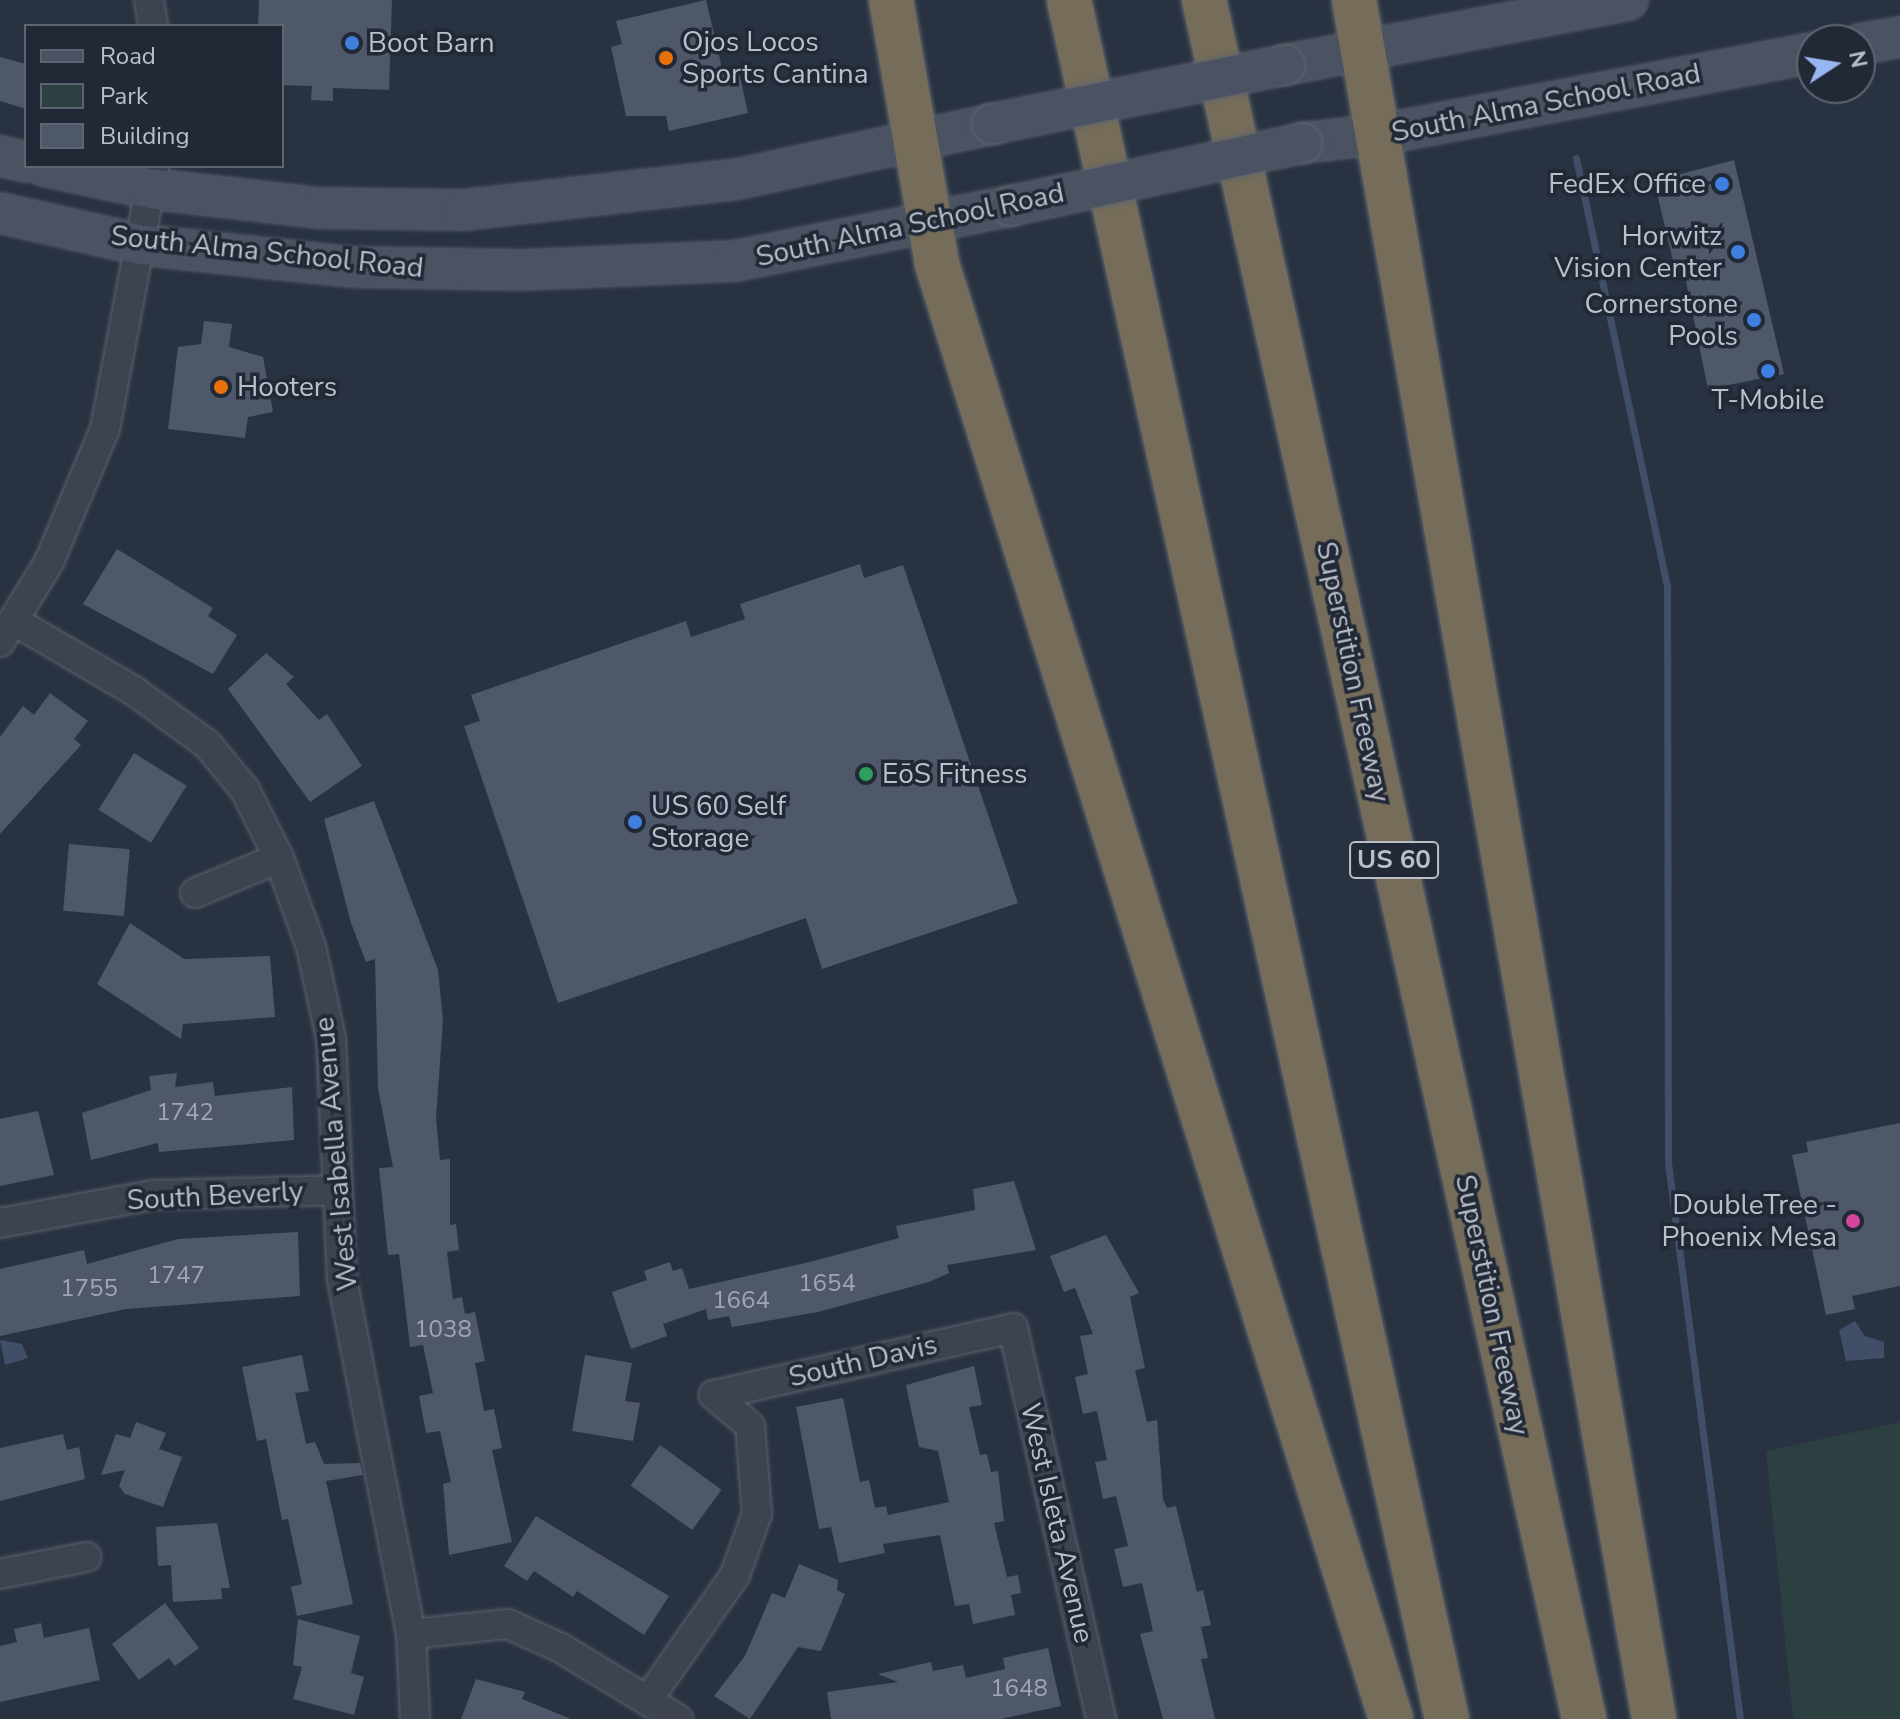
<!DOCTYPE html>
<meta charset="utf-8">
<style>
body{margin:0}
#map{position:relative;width:1900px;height:1719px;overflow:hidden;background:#293240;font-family:"Nunito Sans",sans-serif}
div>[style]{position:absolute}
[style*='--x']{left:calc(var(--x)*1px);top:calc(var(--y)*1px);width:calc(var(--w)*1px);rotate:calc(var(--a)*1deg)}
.green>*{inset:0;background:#2c4042}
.water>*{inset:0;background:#404e68}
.stream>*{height:7px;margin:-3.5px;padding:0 3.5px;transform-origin:3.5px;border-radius:3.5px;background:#404e68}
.building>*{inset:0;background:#4f5869;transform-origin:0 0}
.roads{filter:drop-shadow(0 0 2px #5b626e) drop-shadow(0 0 2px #5b626e)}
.minor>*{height:28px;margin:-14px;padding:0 14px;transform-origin:14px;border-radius:14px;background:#3d4450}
.secondary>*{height:38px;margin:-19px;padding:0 19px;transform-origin:19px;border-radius:19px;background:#4b5363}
.motorway>*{height:44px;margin:-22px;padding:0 22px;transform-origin:22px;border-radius:22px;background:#766c5a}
.bridges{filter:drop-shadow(0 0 2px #5b626e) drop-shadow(0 0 2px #5b626e)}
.secondary-bridge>*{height:38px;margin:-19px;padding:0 19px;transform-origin:19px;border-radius:19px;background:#4b5363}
.dots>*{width:22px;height:22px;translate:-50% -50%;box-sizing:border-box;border:4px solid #212936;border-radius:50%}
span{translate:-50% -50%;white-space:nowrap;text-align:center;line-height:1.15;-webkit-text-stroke:7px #212936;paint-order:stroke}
.number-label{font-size:24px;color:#9fa5b2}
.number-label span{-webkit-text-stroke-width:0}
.shield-label span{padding:2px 6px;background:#212936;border:2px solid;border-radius:6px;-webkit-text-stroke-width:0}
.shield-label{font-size:26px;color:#babfca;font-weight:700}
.poi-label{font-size:28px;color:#babfca}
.left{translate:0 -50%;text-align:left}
.right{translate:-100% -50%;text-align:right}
.street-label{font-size:28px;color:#babfca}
.legend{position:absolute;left:24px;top:24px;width:260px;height:144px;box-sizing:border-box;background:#212936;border:2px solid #5e6571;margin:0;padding:10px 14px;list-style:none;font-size:24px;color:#babfca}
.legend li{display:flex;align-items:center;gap:16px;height:40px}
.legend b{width:40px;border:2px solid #5e6571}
.north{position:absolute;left:1796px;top:24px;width:80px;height:80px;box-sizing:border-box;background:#212936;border:2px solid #5e6571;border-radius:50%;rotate:78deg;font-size:22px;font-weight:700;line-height:32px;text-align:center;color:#babfca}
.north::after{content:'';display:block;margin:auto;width:28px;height:36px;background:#98b6f1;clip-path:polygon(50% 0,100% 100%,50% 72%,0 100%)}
</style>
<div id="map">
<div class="green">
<i style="clip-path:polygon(1900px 1422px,1900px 1719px,1793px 1719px,1766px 1451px)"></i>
</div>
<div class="water">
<i style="clip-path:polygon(1855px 1321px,1865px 1336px,1884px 1342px,1884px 1358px,1846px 1361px,1839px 1330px)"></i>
<i style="clip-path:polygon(0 1340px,22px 1344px,28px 1358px,5px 1365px)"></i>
</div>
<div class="stream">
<i style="--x:1576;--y:158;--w:439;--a:78"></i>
<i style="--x:1667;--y:587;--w:576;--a:89.9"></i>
<i style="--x:1668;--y:1163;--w:561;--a:82.62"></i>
</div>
<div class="building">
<i style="clip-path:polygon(259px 0,392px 0,389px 90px,333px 88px,333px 101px,311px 100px,312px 86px,282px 85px,282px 26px,258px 26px)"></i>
<i style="clip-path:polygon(706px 0,723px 72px,738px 68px,748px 113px,669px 131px,666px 116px,626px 116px,611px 47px,622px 44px,616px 21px)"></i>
<i style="clip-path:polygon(0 57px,26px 64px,26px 109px,0 101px)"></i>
<i style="clip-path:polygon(1734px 160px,1784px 374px,1708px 389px,1684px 271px,1676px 273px,1654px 181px)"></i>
<i style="clip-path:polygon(204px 321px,232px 324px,229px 347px,263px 357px,273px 412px,248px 417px,245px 438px,168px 429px,178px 347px,201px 344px)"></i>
<i style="clip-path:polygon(117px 549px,213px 608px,208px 616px,237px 635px,213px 674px,83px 604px)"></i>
<i style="clip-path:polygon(860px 564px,864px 578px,903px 565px,1018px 903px,822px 969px,806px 918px,558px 1003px,464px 726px,480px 721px,471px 695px,686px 621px,691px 637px,745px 619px,740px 604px)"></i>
<i style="clip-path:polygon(266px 653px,294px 677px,286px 684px,319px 720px,327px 714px,362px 766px,310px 802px,228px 689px)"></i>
<i style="clip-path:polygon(50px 693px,88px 721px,74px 739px,81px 745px,0 834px,0 737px,23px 706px,34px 715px)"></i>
<i style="left:134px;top:753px;width:62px;height:67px;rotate:32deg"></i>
<i style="clip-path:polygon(374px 801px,438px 970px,443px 1020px,436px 1118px,440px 1160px,450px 1159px,450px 1225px,456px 1224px,459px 1250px,447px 1252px,453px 1299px,462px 1297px,465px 1314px,475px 1312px,485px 1361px,475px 1363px,484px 1411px,494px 1409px,502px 1448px,492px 1450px,512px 1542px,449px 1555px,443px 1484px,451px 1482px,440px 1431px,426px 1433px,419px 1396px,433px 1393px,423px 1345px,410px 1347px,399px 1254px,388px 1255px,379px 1168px,393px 1167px,378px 1088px,375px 959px,366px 962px,351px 923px,324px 819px)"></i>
<i style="left:69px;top:844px;width:61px;height:67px;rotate:5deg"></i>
<i style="clip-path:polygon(130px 923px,184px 959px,270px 956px,275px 1017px,183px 1024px,181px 1039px,97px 984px)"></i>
<i style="clip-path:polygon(177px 1073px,175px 1087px,213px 1082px,215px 1096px,292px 1087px,294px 1140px,159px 1152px,158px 1143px,91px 1160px,82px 1113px,151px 1090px,149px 1076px)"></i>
<i style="clip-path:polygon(38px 1111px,54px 1175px,0 1186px,0 1119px)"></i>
<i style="clip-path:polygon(1900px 1123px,1900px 1286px,1852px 1296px,1855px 1309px,1826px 1315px,1792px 1155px,1808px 1152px,1806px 1142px)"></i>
<i style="clip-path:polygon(1014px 1181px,1036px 1250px,947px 1265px,949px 1273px,929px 1282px,818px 1312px,732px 1327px,729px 1316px,708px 1320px,706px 1309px,663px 1324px,667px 1336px,631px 1349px,612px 1292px,647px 1280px,644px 1271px,670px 1262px,673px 1271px,682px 1268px,689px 1289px,810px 1262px,899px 1238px,896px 1226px,975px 1210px,973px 1189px)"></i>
<i style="clip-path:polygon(298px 1232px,300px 1296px,126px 1309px,0 1336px,0 1269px,84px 1250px,87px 1264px,178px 1239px)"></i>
<i style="clip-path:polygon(1106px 1235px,1139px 1293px,1130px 1297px,1145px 1368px,1135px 1370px,1147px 1422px,1157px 1420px,1163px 1499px,1167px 1508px,1176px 1506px,1197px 1592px,1203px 1590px,1211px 1625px,1201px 1627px,1208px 1658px,1201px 1659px,1215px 1719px,1163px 1719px,1140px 1634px,1153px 1631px,1142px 1583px,1123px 1587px,1114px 1549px,1128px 1546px,1116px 1496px,1103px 1499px,1095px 1462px,1107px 1460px,1097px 1411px,1083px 1414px,1075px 1377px,1088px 1374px,1080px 1336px,1093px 1334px,1075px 1288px,1064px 1292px,1050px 1256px)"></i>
<i style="clip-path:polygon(302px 1355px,309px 1391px,295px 1393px,306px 1444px,315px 1442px,324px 1464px,360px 1463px,363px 1475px,326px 1481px,353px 1604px,297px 1616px,291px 1587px,302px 1584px,288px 1519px,282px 1520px,266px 1439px,257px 1441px,242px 1367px)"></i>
<i style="clip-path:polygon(585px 1355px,632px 1363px,625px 1401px,640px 1403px,633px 1441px,572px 1431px)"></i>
<i style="clip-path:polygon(974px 1366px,982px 1405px,969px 1407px,980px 1455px,987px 1454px,991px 1472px,998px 1471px,1004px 1521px,994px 1523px,1007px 1577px,1018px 1575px,1021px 1593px,1011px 1595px,1015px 1615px,973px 1624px,969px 1604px,955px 1606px,940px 1535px,883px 1544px,885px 1553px,839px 1563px,831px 1527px,819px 1529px,796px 1407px,843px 1398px,860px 1482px,869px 1480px,875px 1508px,886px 1506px,888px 1515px,949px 1502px,938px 1451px,919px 1447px,906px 1385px)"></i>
<i style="clip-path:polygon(136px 1422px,166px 1433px,159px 1449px,182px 1457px,163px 1507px,125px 1494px,119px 1486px,125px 1470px,101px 1475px,116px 1434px,130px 1438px)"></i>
<i style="clip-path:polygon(63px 1434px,67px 1450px,79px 1447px,85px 1479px,0 1501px,0 1448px)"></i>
<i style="left:660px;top:1445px;width:76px;height:50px;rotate:36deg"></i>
<i style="clip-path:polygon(536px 1516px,669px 1596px,644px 1635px,577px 1591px,573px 1597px,534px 1571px,527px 1581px,504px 1566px)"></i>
<i style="clip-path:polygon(217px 1523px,230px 1588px,221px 1588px,222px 1599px,173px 1602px,171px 1565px,158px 1566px,156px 1527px)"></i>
<i style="clip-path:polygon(799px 1564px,838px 1580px,837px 1590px,845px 1594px,821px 1651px,798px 1647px,750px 1719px,714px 1696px,745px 1656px,772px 1593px,785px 1598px)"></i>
<i style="clip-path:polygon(165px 1603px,199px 1648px,175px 1666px,169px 1658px,139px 1680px,112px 1644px)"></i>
<i style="clip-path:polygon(298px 1619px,360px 1636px,351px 1673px,364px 1677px,354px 1715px,293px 1699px,302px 1667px,293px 1665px)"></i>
<i style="clip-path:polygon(41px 1623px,44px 1638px,89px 1628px,100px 1680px,0 1702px,0 1646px,17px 1642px,14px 1629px)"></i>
<i style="clip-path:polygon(1048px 1648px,1061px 1706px,1001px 1719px,831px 1719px,827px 1692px,898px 1682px,878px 1674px,931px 1662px,933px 1671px,963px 1665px,966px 1678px,1005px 1669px,1003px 1658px)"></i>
<i style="clip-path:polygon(476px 1679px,525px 1692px,522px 1699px,571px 1719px,461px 1719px)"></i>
</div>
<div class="roads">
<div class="minor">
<i style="--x:149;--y:0;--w:26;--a:81"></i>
<i style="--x:16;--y:622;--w:137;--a:30.3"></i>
<i style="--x:134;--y:691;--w:90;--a:36"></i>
<i style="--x:207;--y:744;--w:60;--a:50.4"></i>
<i style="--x:245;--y:790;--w:76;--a:63.4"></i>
<i style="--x:279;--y:858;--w:95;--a:70.2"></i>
<i style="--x:311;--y:947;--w:94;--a:77.7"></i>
<i style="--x:331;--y:1039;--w:240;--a:87.4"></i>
<i style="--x:342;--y:1279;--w:362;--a:79"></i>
<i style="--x:411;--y:1634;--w:85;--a:87.3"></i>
<i style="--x:0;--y:642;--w:94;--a:-58.5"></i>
<i style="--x:49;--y:562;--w:144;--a:-67.2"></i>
<i style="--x:105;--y:429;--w:268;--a:-79.4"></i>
<i style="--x:195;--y:893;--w:91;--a:-22.6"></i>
<i style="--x:0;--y:1223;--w:155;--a:-10.4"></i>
<i style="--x:152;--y:1195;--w:185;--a:-1.5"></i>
<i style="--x:714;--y:1395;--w:306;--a:-12.6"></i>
<i style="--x:1013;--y:1328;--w:401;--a:77.3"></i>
<i style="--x:0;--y:1574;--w:88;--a:-11.2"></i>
<i style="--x:411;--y:1634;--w:98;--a:-5.9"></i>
<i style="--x:508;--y:1624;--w:58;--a:24.4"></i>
<i style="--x:561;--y:1648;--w:137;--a:31.3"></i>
<i style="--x:649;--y:1698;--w:150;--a:-55"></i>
<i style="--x:735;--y:1575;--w:65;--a:-70.2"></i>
<i style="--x:757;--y:1514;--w:88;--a:-94.5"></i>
<i style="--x:750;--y:1426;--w:48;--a:-139.3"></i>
</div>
<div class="secondary">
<i style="--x:1860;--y:44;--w:41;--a:-9.9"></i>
<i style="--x:1285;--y:65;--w:349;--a:-10.7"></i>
<i style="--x:1302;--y:143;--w:81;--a:-6.3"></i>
<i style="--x:1383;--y:134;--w:437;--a:-10.7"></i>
<i style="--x:0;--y:156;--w:27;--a:13"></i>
<i style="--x:44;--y:166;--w:110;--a:12"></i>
<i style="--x:152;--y:189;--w:169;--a:6.5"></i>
<i style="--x:320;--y:208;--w:143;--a:0.8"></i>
<i style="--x:463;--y:210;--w:277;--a:-6.4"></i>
<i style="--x:738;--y:179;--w:260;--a:-12.2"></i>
<i style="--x:0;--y:213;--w:146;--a:12.7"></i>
<i style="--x:142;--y:245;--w:212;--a:6"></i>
<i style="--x:353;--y:267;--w:168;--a:1"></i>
<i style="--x:521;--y:270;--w:214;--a:-2.4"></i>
<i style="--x:735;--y:261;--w:281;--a:-11.3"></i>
</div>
<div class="motorway">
<i style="--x:891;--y:0;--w:268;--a:80.1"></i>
<i style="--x:937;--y:264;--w:1524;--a:72.67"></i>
<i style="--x:1069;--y:0;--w:1760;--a:77.6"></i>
<i style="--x:1204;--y:0;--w:1761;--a:77.53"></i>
<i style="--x:1354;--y:0;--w:1745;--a:80.1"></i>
</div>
</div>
<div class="bridges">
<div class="secondary-bridge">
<i style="--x:992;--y:124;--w:299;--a:-11.4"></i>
<i style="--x:1011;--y:206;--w:298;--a:-12.2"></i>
</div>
</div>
<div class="dots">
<i style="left:352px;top:43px;background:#3f7fe0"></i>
<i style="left:666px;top:58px;background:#e8710a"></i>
<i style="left:1722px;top:184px;background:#3f7fe0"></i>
<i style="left:1738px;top:252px;background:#3f7fe0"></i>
<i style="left:1754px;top:320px;background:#3f7fe0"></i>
<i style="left:1768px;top:371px;background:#3f7fe0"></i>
<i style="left:221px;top:387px;background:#e8710a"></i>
<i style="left:866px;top:774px;background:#2e9e5b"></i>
<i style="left:635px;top:822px;background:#3f7fe0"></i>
<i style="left:1853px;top:1221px;background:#d1479c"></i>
</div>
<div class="number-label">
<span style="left:185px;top:1113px">1742</span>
<span style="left:176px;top:1276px">1747</span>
<span style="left:827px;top:1284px">1654</span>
<span style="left:89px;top:1289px">1755</span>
<span style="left:741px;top:1301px">1664</span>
<span style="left:443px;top:1330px">1038</span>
<span style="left:1019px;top:1689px">1648</span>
</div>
<div class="shield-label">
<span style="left:1394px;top:860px">US 60</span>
</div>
<div class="poi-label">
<span class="left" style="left:682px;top:58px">Ojos Locos<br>Sports Cantina</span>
<span class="left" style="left:368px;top:43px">Boot Barn</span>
<span class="right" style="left:1706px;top:184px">FedEx Office</span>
<span class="right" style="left:1722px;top:252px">Horwitz<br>Vision Center</span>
<span class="right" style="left:1738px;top:320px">Cornerstone<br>Pools</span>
<span class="left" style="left:237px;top:387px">Hooters</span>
<span style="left:1768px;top:400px">T-Mobile</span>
<span class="left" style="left:882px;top:774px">EōS Fitness</span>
<span class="left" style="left:651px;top:822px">US 60 Self<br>Storage</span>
<span class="right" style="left:1837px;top:1221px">DoubleTree -<br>Phoenix Mesa</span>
</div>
<div class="street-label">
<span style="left:1546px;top:103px;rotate:-11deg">South Alma School Road</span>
<span style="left:910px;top:225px;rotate:-12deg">South Alma School Road</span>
<span style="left:267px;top:252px;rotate:6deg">South Alma School Road</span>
<span style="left:1353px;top:672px;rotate:78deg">Superstition Freeway</span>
<span style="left:336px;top:1154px;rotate:-95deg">West Isabella Avenue</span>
<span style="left:215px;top:1196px;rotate:-3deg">South Beverly</span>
<span style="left:1492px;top:1305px;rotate:78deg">Superstition Freeway</span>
<span style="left:863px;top:1361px;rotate:-13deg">South Davis</span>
<span style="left:1057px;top:1523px;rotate:77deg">West Isleta Avenue</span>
</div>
<ul class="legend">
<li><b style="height:10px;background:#4b5363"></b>Road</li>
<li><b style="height:22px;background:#2c4042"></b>Park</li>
<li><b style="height:22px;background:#4f5869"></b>Building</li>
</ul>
<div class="north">N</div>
</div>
